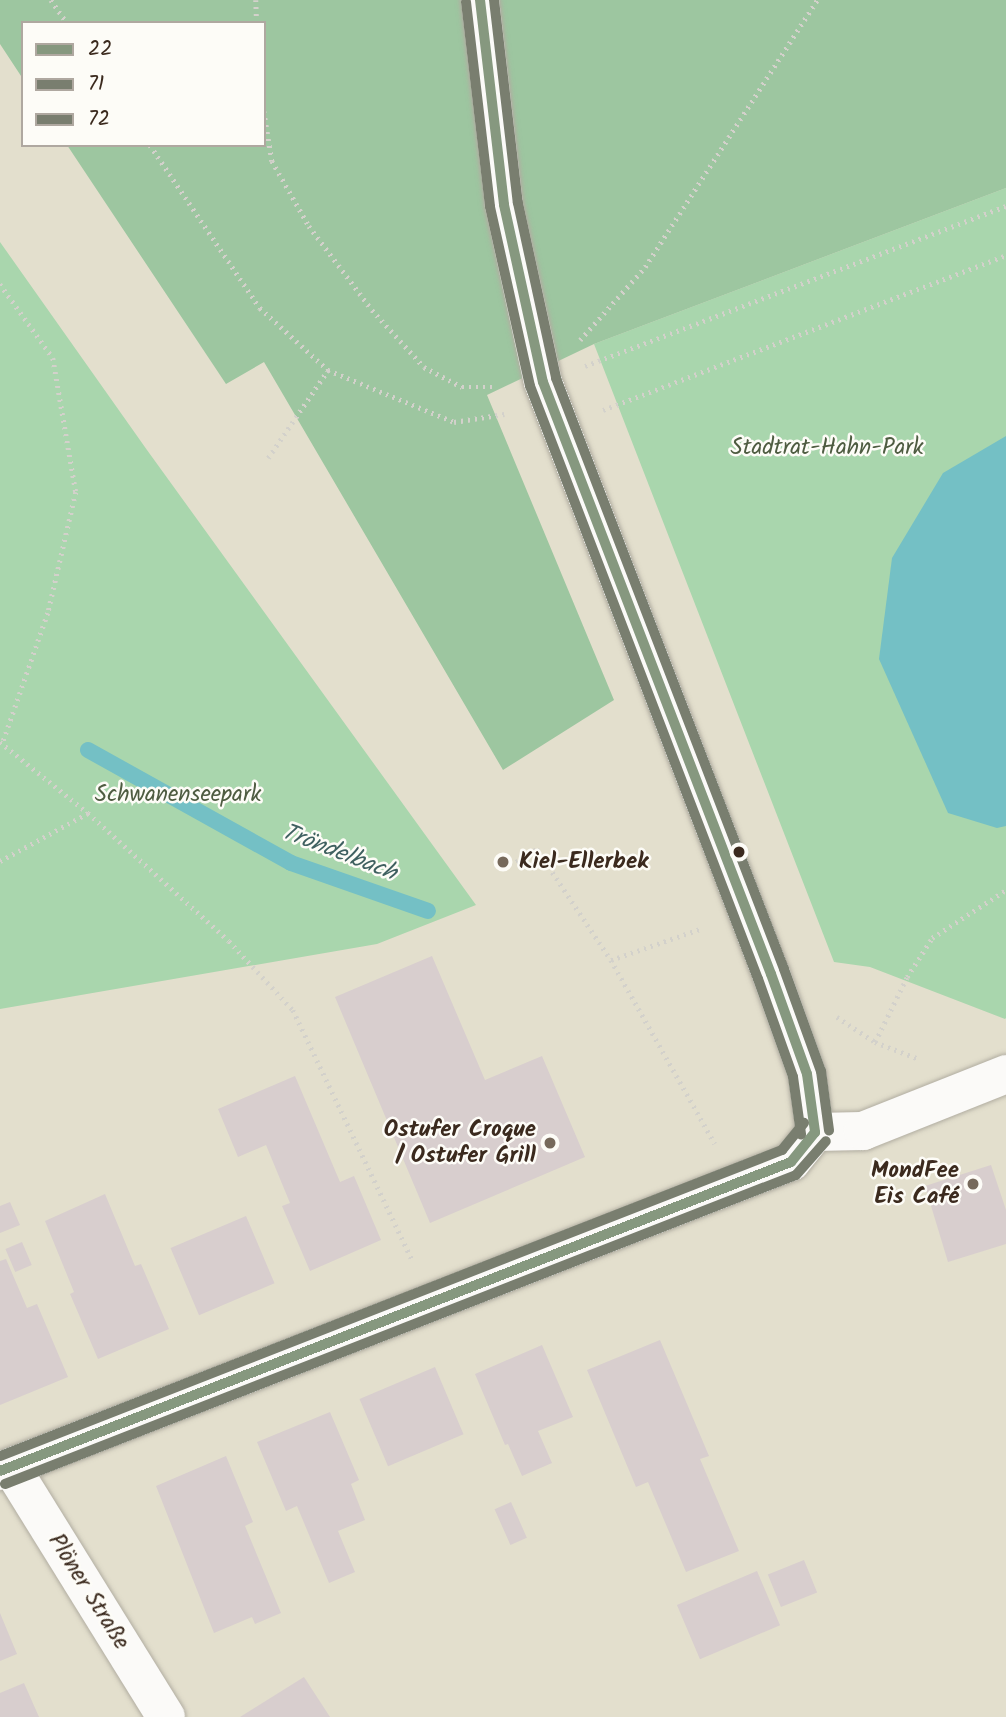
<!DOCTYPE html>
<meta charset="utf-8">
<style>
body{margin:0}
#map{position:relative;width:1006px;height:1717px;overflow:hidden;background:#e3dfcd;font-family:Kalam,sans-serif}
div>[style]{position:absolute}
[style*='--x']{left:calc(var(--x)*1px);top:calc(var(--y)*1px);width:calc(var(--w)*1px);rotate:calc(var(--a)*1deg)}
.green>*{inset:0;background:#a9d6ad}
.forest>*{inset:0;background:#9dc6a0}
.water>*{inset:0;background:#74c0c5}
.stream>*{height:16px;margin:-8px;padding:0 8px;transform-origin:8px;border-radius:8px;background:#74c0c5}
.building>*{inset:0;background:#d8cece;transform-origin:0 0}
.path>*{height:4.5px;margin-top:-2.25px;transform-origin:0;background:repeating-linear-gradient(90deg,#d3d1cb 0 2px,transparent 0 7px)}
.roads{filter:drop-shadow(0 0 2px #b1ada1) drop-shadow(0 0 2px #b1ada1)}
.minor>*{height:38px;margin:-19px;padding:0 19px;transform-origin:19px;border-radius:19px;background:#fbfaf8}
.bus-1>*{height:10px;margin:-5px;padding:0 5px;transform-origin:5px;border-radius:5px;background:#86987f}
.bus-2>*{height:10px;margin:-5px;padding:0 5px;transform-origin:5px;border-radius:5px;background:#797e6f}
.bus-3>*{height:10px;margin:-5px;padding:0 5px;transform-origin:5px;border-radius:5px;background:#797e6f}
.dots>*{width:19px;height:19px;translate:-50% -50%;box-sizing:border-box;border:4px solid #fdfcf7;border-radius:50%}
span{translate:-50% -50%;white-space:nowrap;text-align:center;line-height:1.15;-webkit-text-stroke:5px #fdfcf7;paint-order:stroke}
.park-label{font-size:23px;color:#4e5c41}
.poi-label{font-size:23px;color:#3b2a1e;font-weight:700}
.left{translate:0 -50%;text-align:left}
.right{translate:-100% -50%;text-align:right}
.street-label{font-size:23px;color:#3b2a1e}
.water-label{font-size:24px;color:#3f6060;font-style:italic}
.legend{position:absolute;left:21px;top:21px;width:245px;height:126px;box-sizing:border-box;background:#fdfcf7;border:2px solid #afa8a0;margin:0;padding:9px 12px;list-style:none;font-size:21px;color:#3b2a1e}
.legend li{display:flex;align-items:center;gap:14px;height:35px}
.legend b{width:35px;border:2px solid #afa8a0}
</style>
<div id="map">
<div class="green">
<i style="clip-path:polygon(1006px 188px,1006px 1018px,1005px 1019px,870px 967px,834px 962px,594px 344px)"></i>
<i style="clip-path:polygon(0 242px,147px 450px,476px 905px,377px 944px,0 1009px)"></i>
</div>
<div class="forest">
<i style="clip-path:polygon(0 0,1006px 0,1006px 188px,594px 344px,487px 395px,614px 700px,503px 770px,264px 362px,226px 384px,67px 145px,264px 145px,264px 23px,23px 23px,23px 79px,0 44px)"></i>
</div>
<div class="water">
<i style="clip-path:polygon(1006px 436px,1006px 826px,997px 828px,948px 813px,879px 659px,892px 558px,943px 473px)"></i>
</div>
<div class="stream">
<i style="--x:88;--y:750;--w:232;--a:29.1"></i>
<i style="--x:291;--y:863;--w:145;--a:19.3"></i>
</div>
<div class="building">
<i style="clip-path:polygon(432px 956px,485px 1080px,542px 1056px,585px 1157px,430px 1223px,335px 997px)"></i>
<i style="clip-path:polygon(295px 1076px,340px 1182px,354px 1176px,381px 1240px,310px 1271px,282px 1206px,290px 1203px,266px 1145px,238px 1157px,218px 1109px)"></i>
<i style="clip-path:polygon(991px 1165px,1006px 1210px,1006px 1244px,948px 1262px,925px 1186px)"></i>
<i style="clip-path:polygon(105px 1194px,135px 1266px,141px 1264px,169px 1329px,98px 1359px,70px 1294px,74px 1292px,45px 1221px)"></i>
<i style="clip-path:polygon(10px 1202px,20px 1225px,0 1233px,0 1206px)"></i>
<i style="left:246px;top:1216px;width:73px;height:82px;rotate:67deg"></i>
<i style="left:22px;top:1242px;width:25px;height:18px;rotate:67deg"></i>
<i style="clip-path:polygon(6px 1259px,27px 1308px,37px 1304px,68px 1377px,0 1405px,0 1261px)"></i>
<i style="clip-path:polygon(660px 1340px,709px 1456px,700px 1459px,739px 1551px,686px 1572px,648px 1482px,636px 1487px,587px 1370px)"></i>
<i style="clip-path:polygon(542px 1345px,573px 1417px,538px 1431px,552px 1463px,522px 1476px,508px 1444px,505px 1445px,475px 1374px)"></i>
<i style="left:435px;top:1367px;width:73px;height:82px;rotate:67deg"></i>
<i style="clip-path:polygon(330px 1412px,359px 1480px,351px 1484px,365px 1520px,338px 1531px,355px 1572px,329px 1583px,297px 1506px,286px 1511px,257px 1442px)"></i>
<i style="clip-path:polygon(226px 1456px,253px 1522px,245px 1526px,281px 1613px,255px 1624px,252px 1617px,214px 1633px,156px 1486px)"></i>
<i style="left:511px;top:1502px;width:39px;height:18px;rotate:66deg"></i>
<i style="left:804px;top:1560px;width:35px;height:39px;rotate:68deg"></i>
<i style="left:757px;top:1571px;width:59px;height:87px;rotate:67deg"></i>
<i style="clip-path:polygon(0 1613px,17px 1654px,0 1661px)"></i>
<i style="clip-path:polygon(304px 1677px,330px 1717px,240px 1717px)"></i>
<i style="clip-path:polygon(24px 1683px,39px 1717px,0 1717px,0 1693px)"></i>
</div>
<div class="path">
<i style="--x:51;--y:0;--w:28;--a:55"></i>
<i style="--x:256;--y:0;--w:23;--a:88"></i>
<i style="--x:264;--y:111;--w:51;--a:80.9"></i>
<i style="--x:272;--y:161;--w:75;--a:60.4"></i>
<i style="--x:309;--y:226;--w:105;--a:53.1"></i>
<i style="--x:372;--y:310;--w:77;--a:47.6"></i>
<i style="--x:424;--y:367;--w:43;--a:27.8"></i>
<i style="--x:462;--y:387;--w:35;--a:0"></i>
<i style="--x:150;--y:145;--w:197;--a:56"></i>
<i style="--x:260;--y:308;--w:92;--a:42.4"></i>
<i style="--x:328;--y:370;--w:136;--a:22.4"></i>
<i style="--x:454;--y:422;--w:51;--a:-9.1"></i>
<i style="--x:0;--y:284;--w:91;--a:54.4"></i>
<i style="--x:53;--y:358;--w:136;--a:80.3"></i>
<i style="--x:76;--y:492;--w:124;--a:103"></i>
<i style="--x:48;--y:613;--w:137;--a:109.2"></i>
<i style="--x:580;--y:340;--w:98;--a:-48.3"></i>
<i style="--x:645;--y:267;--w:318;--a:-57.2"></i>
<i style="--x:585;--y:366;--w:450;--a:-20.8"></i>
<i style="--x:603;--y:410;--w:432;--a:-21"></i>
<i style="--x:268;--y:458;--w:107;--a:-55.7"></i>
<i style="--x:0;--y:742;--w:113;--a:38.9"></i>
<i style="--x:88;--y:813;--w:190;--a:42.2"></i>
<i style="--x:229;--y:941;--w:94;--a:47.2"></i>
<i style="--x:293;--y:1010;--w:279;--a:64.5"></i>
<i style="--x:0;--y:861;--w:100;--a:-28.6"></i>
<i style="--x:516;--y:862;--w:25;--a:-32"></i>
<i style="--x:537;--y:849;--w:133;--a:56.3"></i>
<i style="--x:611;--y:960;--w:211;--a:60.5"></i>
<i style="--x:611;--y:960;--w:97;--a:-19.2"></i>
<i style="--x:837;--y:1017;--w:45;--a:33.3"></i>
<i style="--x:875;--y:1042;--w:47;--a:21.1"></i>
<i style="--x:875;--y:1042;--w:72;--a:-63.8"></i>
<i style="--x:907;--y:977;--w:46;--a:-57.3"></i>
<i style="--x:932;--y:938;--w:88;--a:-33"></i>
</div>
<div class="roads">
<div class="minor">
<i style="--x:480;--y:0;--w:206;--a:83.3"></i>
<i style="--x:504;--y:205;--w:181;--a:77.6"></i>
<i style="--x:543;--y:382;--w:634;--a:68.94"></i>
<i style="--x:771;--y:974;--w:106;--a:70.2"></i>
<i style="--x:807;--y:1074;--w:59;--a:82.1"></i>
<i style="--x:815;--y:1132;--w:48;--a:-1.2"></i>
<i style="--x:863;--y:1131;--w:154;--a:-21.7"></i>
<i style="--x:11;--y:1467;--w:294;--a:58.2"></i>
<i style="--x:0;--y:1471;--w:849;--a:-21.34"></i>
<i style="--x:791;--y:1162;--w:38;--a:-51"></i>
</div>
</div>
<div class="bus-1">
<i style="--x:480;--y:0;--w:206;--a:83.3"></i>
<i style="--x:504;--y:205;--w:181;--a:77.6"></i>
<i style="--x:543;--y:382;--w:634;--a:68.94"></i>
<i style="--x:771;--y:974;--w:106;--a:70.2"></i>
<i style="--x:807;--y:1074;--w:59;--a:82.1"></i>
<i style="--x:0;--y:1471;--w:849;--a:-21.34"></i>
<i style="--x:791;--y:1162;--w:38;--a:-51"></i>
</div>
<div class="bus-2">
<i style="--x:466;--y:2;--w:206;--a:83.3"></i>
<i style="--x:490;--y:207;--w:183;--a:77.4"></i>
<i style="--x:530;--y:386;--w:635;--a:68.97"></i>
<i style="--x:758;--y:979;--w:104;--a:70.3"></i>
<i style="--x:793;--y:1077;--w:58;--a:82"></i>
<i style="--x:5;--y:1484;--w:849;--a:-21.34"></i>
<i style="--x:796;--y:1175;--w:45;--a:-48.6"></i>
</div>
<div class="bus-3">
<i style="--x:494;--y:0;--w:204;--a:83.3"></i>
<i style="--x:518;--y:203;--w:179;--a:77.7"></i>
<i style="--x:556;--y:378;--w:633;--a:68.9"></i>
<i style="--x:784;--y:969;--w:109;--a:70.1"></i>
<i style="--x:821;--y:1071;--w:60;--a:82.3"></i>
<i style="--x:0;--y:1456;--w:840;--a:-21.37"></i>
<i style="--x:782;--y:1150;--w:35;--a:-51"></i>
</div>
<div class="dots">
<i style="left:739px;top:852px;background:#3b2a1e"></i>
<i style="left:503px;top:862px;background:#76695b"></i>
<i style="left:550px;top:1143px;background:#76695b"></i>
<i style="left:973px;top:1184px;background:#76695b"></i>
</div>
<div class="park-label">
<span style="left:827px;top:448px">Stadtrat-Hahn-Park</span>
<span style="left:178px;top:795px">Schwanenseepark</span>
</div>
<div class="poi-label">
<span class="left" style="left:519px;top:862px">Kiel-Ellerbek</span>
<span class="right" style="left:536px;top:1143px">Ostufer Croque<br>/ Ostufer Grill</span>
<span class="right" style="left:959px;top:1184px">MondFee<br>Eis Café</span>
</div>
<div class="street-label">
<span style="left:88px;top:1592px;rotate:58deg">Plöner Straße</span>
</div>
<div class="water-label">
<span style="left:339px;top:853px;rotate:21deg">Tröndelbach</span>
</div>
<ul class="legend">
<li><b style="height:9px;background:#86987f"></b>22</li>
<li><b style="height:9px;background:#797e6f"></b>71</li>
<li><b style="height:9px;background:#797e6f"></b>72</li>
</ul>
</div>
